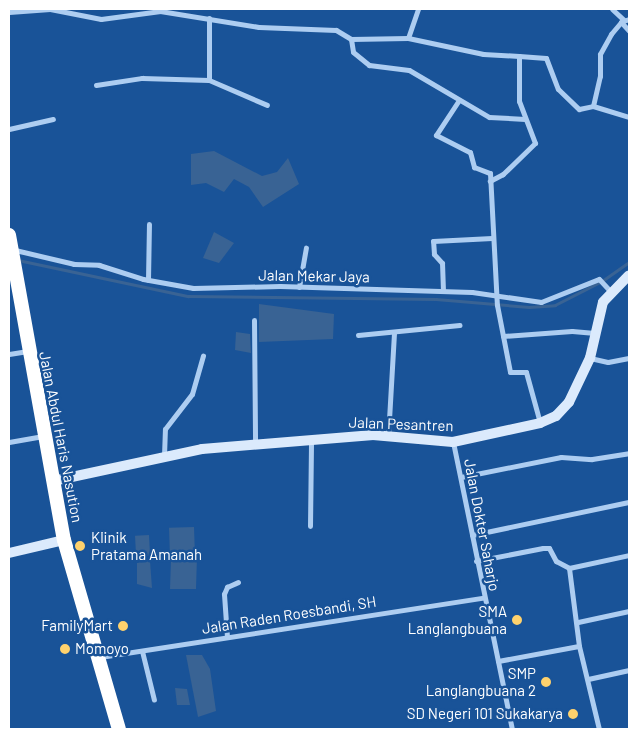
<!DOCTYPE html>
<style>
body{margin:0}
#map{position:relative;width:638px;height:738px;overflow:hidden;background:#195398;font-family:Barlow,sans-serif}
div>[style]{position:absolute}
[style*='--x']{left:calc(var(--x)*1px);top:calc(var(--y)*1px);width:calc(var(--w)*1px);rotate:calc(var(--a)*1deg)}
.water>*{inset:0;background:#396394;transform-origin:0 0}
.stream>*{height:2.5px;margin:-1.25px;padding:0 1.25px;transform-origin:1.25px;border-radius:1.25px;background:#396394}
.street>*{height:5px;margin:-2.5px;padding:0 2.5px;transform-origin:2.5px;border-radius:2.5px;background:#adcdf1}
.secondary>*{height:10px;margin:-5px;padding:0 5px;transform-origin:5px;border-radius:5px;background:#dbeafc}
.highway>*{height:14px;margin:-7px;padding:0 7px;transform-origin:7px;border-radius:7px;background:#fff}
.dots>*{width:14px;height:14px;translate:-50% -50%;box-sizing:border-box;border:2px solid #195398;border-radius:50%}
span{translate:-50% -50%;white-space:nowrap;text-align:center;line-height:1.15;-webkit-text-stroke:5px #195398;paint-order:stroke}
.street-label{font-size:15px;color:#fff}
.poi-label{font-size:15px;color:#fff}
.left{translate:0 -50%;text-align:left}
.right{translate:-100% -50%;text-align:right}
.frame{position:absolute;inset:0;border:10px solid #fff;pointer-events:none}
</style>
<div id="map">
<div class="water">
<i style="clip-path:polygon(214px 151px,262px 176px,277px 172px,288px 158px,299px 184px,263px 207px,249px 187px,234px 179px,224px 192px,206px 183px,191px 185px,191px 154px)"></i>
<i style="clip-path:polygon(214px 232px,234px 243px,219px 263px,203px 258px)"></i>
<i style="clip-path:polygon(259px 304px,334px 314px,333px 339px,259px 342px)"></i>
<i style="clip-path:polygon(236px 332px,250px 334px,251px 353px,235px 350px)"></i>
<i style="left:194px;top:527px;width:27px;height:25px;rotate:88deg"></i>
<i style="left:149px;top:535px;width:21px;height:14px;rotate:87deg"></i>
<i style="clip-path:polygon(197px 556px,196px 589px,170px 589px,171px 560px)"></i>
<i style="clip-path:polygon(150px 561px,152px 588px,137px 584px,137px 563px)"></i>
<i style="clip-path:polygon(186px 655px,202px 655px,210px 669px,216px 711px,198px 717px)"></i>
<i style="clip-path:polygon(175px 688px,187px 689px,190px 705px,177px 705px)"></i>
</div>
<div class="stream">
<i style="--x:18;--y:260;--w:174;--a:12"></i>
<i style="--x:188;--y:296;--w:248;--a:0.7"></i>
<i style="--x:436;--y:299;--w:93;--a:4.9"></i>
<i style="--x:529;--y:307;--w:26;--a:-4"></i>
<i style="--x:555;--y:305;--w:53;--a:-27.1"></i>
<i style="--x:602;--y:281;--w:33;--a:-35"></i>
</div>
<div class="street">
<i style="--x:612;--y:9;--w:16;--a:43"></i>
<i style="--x:9;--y:12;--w:41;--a:-4.2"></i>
<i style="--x:50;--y:9;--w:52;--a:11.1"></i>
<i style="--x:101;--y:19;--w:60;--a:-7.7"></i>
<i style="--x:160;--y:11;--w:100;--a:9.2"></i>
<i style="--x:259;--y:27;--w:77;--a:2.2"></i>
<i style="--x:336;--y:30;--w:17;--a:31"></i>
<i style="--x:351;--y:39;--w:13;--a:81"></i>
<i style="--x:353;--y:52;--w:21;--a:39"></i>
<i style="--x:369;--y:65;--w:40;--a:7.1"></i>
<i style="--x:409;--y:70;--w:93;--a:30.4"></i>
<i style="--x:489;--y:117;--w:36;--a:3"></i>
<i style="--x:209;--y:18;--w:62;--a:90"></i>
<i style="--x:209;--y:80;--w:63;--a:23.3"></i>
<i style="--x:621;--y:22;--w:12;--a:48"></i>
<i style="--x:408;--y:38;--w:77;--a:12"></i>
<i style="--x:483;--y:54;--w:36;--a:3"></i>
<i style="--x:519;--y:56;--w:45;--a:90"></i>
<i style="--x:519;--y:101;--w:45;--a:69.1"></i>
<i style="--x:535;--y:143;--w:45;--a:135.9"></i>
<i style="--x:503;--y:174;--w:15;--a:152"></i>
<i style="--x:351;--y:39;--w:57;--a:-1"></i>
<i style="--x:408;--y:38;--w:31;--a:-71"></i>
<i style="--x:519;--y:56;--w:27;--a:4"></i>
<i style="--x:546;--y:58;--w:33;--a:69"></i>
<i style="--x:558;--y:89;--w:29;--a:44"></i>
<i style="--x:579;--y:109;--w:14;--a:-12"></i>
<i style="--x:593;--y:106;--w:38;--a:17"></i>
<i style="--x:96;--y:85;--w:47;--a:-8.7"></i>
<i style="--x:142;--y:78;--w:67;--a:1.7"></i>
<i style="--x:459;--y:100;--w:42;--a:123.3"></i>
<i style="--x:436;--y:135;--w:38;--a:27"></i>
<i style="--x:470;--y:152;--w:16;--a:75"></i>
<i style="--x:474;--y:167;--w:17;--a:21"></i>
<i style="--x:490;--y:173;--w:132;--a:87"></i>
<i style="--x:497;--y:305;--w:68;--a:79"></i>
<i style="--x:510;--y:372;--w:16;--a:0"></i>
<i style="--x:526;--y:372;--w:53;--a:74.6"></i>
<i style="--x:593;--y:106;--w:31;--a:-77"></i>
<i style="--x:600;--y:76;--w:22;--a:-90"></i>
<i style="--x:600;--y:54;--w:23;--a:-61"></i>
<i style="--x:611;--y:34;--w:16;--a:-50"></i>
<i style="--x:621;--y:22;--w:9;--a:-21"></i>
<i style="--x:9;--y:129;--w:45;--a:-12.8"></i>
<i style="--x:15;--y:250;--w:61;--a:13.3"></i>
<i style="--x:74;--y:264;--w:25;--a:2"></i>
<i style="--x:99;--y:265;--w:46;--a:17.7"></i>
<i style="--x:143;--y:279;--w:51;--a:10.2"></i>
<i style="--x:193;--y:288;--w:87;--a:-1.3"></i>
<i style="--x:280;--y:286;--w:192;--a:1.8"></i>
<i style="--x:472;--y:292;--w:70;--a:8.2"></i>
<i style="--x:541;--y:302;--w:62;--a:-21.6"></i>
<i style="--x:599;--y:279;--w:16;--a:47"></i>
<i style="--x:148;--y:280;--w:56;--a:-89"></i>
<i style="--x:299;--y:287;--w:40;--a:-80"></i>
<i style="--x:443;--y:291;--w:28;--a:-92"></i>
<i style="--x:442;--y:263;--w:12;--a:-132"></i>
<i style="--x:434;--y:254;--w:13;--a:-94"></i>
<i style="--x:433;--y:241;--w:59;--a:-2.9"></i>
<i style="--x:254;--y:320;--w:124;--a:89.5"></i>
<i style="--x:358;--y:335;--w:102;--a:-5.6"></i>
<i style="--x:503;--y:336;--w:69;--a:-4.1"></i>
<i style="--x:572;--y:331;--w:23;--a:5"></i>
<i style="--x:9;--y:354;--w:19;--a:-9"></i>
<i style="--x:590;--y:358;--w:18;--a:13"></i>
<i style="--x:608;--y:362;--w:21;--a:-11"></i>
<i style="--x:388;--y:437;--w:104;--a:-86.7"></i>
<i style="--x:9;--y:442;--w:36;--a:-10"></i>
<i style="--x:453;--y:442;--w:293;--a:78.4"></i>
<i style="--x:164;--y:456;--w:27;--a:-88"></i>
<i style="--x:165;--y:429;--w:44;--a:-52.4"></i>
<i style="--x:192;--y:394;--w:40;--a:-74"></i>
<i style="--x:461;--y:477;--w:102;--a:-11.3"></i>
<i style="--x:561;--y:457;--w:31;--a:4"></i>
<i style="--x:592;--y:459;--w:37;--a:-9"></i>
<i style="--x:310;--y:526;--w:85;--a:-89.3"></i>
<i style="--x:472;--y:535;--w:160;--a:-11.9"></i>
<i style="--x:476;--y:561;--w:68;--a:-11"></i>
<i style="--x:543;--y:548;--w:6;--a:0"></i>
<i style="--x:549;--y:548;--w:15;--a:62"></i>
<i style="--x:556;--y:561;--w:15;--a:28"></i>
<i style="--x:569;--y:568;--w:61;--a:-12.2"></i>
<i style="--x:569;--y:568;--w:79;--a:82.7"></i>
<i style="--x:579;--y:646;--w:85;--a:76.5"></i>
<i style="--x:578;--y:622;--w:52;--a:-12.2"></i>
<i style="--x:227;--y:637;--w:43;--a:-94"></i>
<i style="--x:224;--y:594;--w:8;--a:-67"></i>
<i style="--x:227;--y:587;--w:12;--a:-24"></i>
<i style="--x:142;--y:651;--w:50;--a:76.2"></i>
<i style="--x:100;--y:657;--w:388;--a:-8.8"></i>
<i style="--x:498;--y:661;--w:82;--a:-10.5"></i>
<i style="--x:588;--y:679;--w:42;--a:-12.4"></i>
</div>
<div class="secondary">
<i style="--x:53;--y:481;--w:152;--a:-12.1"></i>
<i style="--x:202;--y:449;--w:172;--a:-4.7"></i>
<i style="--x:373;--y:435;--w:80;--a:5"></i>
<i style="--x:453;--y:442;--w:89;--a:-12.3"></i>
<i style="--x:540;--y:423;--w:17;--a:-24"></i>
<i style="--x:556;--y:416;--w:19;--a:-47"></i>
<i style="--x:569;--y:402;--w:49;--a:-64.5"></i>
<i style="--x:590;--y:358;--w:57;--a:-76.9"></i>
<i style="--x:603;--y:302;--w:37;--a:-46"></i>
<i style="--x:9;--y:553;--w:57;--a:-13.3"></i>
</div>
<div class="highway">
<i style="--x:9;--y:235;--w:310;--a:79.8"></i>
<i style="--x:64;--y:540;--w:197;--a:73.8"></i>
</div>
<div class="dots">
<i style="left:80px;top:546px;background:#ffd26d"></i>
<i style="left:517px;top:620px;background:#ffd26d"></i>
<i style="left:123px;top:626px;background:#ffd26d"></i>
<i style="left:65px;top:649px;background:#ffd26d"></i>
<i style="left:546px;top:682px;background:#ffd26d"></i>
<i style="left:573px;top:714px;background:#ffd26d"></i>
</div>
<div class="street-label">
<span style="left:314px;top:276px;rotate:1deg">Jalan Mekar Jaya</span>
<span style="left:401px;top:424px;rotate:2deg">Jalan Pesantren</span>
<span style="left:61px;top:437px;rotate:79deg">Jalan Abdul Haris Nasution</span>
<span style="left:482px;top:525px;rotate:79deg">Jalan Dokter Saharjo</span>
<span style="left:289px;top:615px;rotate:-9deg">Jalan Raden Roesbandi, SH</span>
</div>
<div class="poi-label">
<span class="left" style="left:91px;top:546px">Klinik<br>Pratama Amanah</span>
<span class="right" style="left:507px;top:620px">SMA<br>Langlangbuana</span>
<span class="right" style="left:113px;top:626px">FamilyMart</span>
<span class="left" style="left:75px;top:649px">Momoyo</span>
<span class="right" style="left:536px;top:682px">SMP<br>Langlangbuana 2</span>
<span class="right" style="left:563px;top:714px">SD Negeri 101 Sukakarya</span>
</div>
<div class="frame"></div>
</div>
